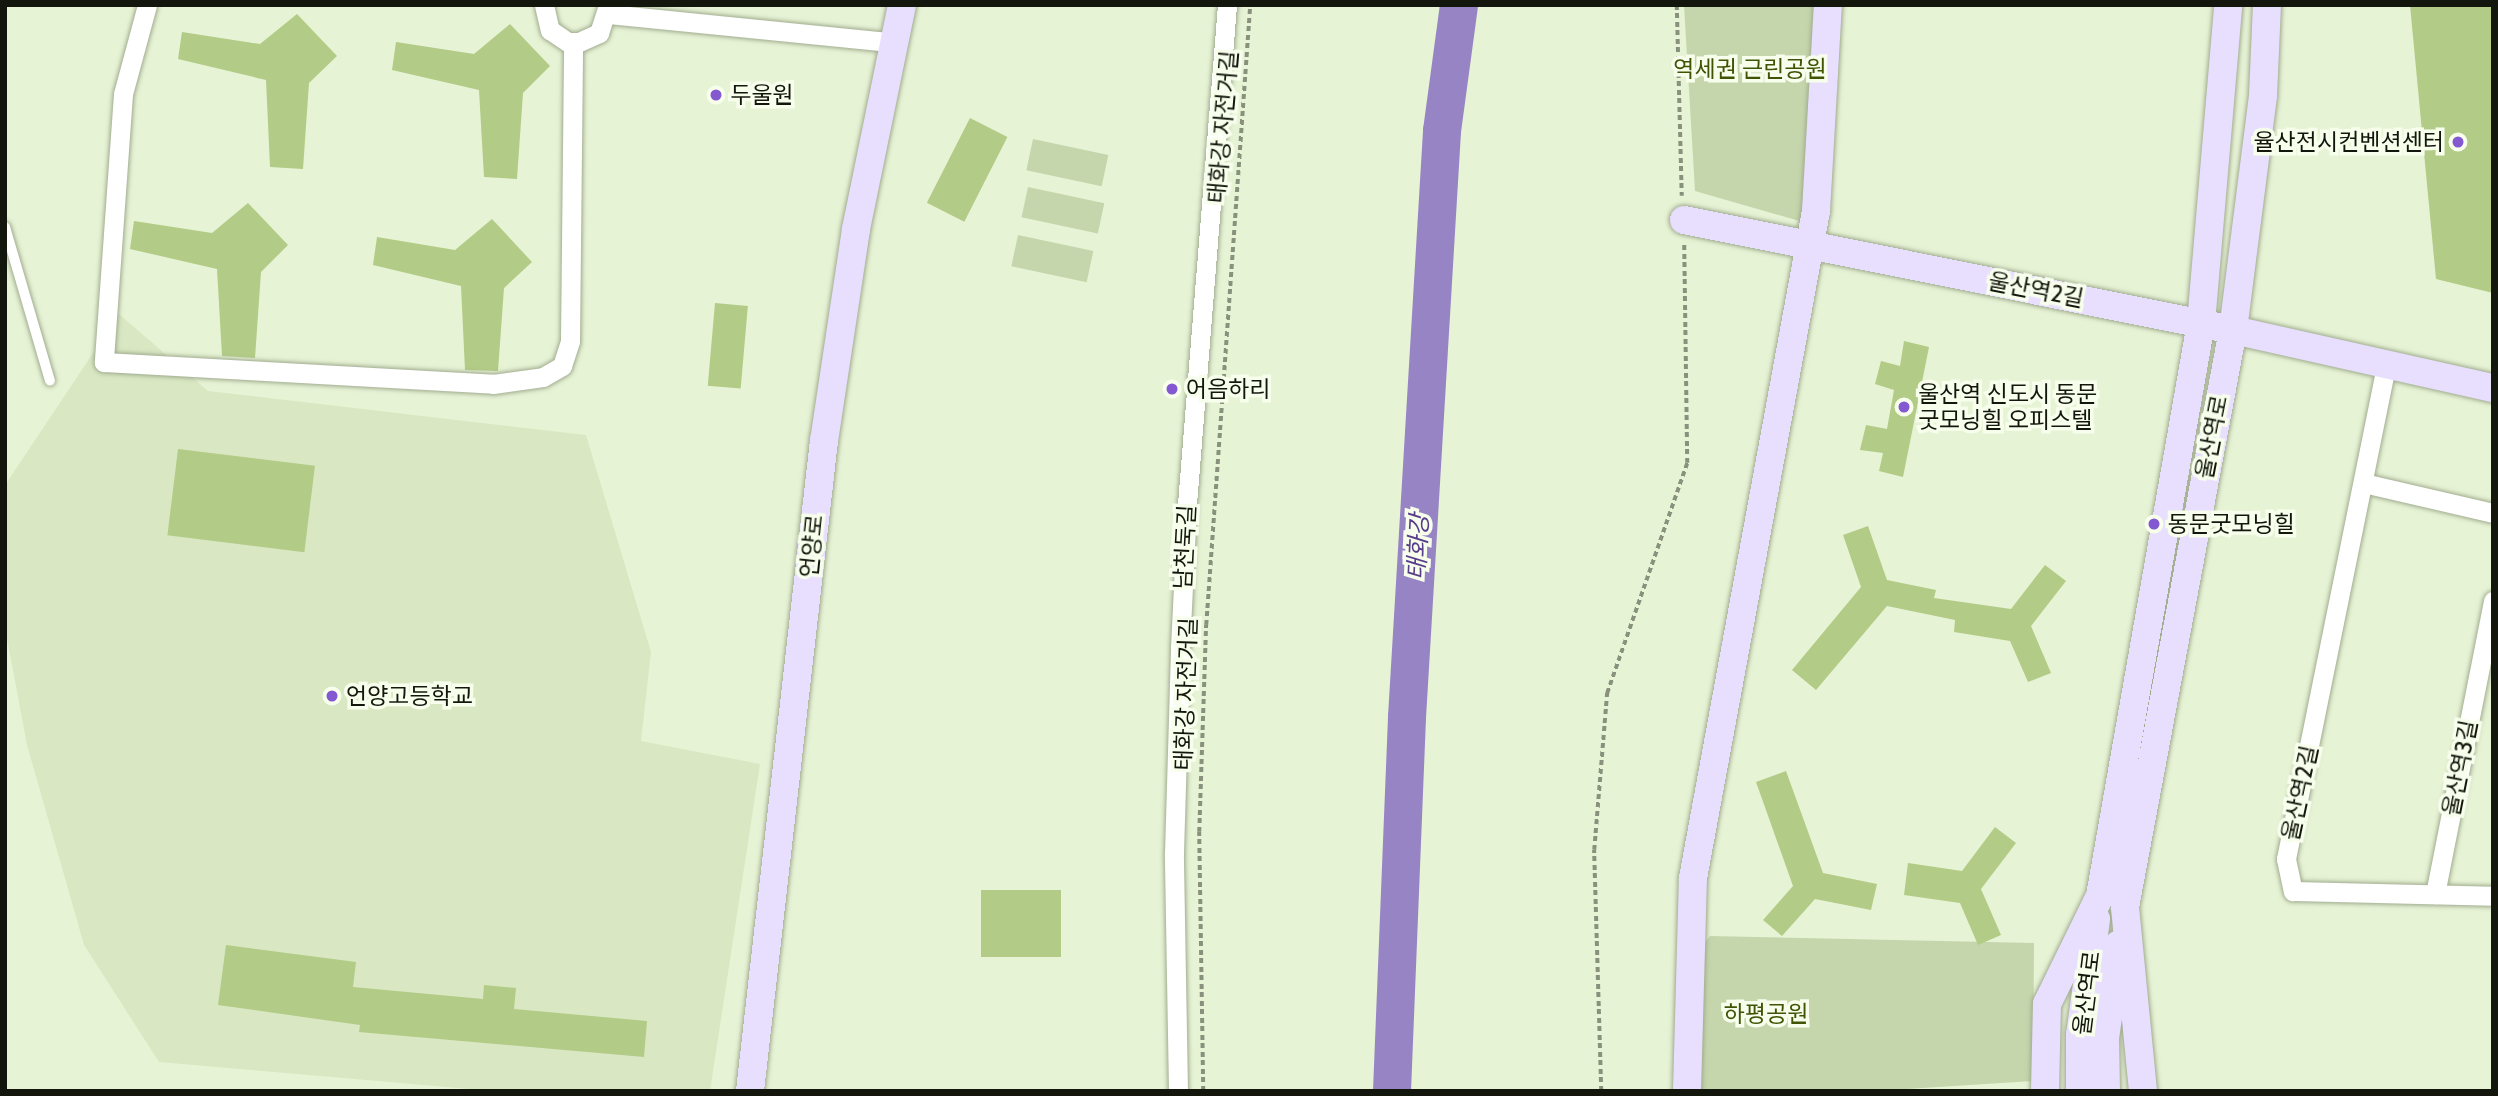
<!DOCTYPE html>
<meta charset="utf-8">
<style>
body{margin:0}
#map{position:relative;width:2498px;height:1096px;overflow:hidden;background:#e7f3d5;font-family:Cabin,"Noto Sans KR",sans-serif}
div>[style]{position:absolute}
[style*='--x']{left:calc(var(--x)*1px);top:calc(var(--y)*1px);width:calc(var(--w)*1px);rotate:calc(var(--a)*1deg)}
.built>*{inset:0;background:#d9e8c3}
.green>*{inset:0;background:#c5d6ac;transform-origin:0 0}
.river>*{height:38px;margin:-19px;padding:0 19px;transform-origin:19px;border-radius:19px;background:#9784c5}
.building>*{inset:0;background:#b2cb86;transform-origin:0 0}
.path>*{height:3.5px;margin-top:-1.75px;transform-origin:0;background:repeating-linear-gradient(90deg,#89917c 0 5px,transparent 0 8.5px)}
.roads{filter:drop-shadow(0 0 2px #a1ac90) drop-shadow(0 0 2px #a1ac90)}
.lane>*{height:10px;margin:-5px;padding:0 5px;transform-origin:5px;border-radius:5px;background:#fff}
.street>*{height:19px;margin:-9.5px;padding:0 9.5px;transform-origin:9.5px;border-radius:9.5px;background:#fff}
.secondary>*{height:28px;margin:-14px;padding:0 14px;transform-origin:14px;border-radius:14px;background:#e8dffe}
.dots>*{width:19px;height:19px;translate:-50% -50%;box-sizing:border-box;border:4px solid #f7feec;border-radius:50%}
span{translate:-50% -50%;white-space:nowrap;text-align:center;line-height:1.15;-webkit-text-stroke:7px #f7feec;paint-order:stroke}
.park-label{font-size:23px;color:#3f5405}
.poi-label{font-size:23px;color:#13160c}
.left{translate:0 -50%;text-align:left}
.right{translate:-100% -50%;text-align:right}
.street-label{font-size:23px;color:#13160c}
.water-label{font-size:24px;color:#583d8b;font-style:italic}
.frame{position:absolute;inset:0;border:7px solid #13160c;pointer-events:none}
</style>
<div id="map">
<div class="built">
<i style="clip-path:polygon(119px 314px,208px 391px,586px 435px,651px 652px,641px 741px,760px 764px,710px 1091px,492px 1091px,159px 1062px,84px 945px,27px 745px,5px 628px,5px 485px)"></i>
</div>
<div class="green">
<i style="clip-path:polygon(1684px 5px,1818px 5px,1803px 222px,1695px 191px)"></i>
<i style="left:1033px;top:139px;width:77px;height:32px;rotate:12deg"></i>
<i style="left:1028px;top:187px;width:78px;height:31px;rotate:12deg"></i>
<i style="left:1018px;top:235px;width:77px;height:32px;rotate:12deg"></i>
<i style="clip-path:polygon(1710px 936px,2034px 943px,2033px 1081px,1875px 1091px,1698px 1091px,1691px 960px)"></i>
</div>
<div class="river">
<i style="--x:1392;--y:1091;--w:374;--a:-87.7"></i>
<i style="--x:1407;--y:717;--w:587;--a:-86.58"></i>
<i style="--x:1442;--y:131;--w:127;--a:-82.3"></i>
</div>
<div class="building">
<i style="clip-path:polygon(2410px 5px,2493px 5px,2493px 293px,2436px 279px)"></i>
<i style="clip-path:polygon(297px 14px,337px 56px,309px 83px,303px 169px,270px 167px,266px 80px,178px 59px,182px 32px,260px 44px)"></i>
<i style="clip-path:polygon(510px 24px,550px 66px,523px 93px,517px 179px,484px 177px,479px 90px,392px 70px,396px 42px,474px 54px)"></i>
<i style="left:970px;top:118px;width:42px;height:95px;rotate:27deg"></i>
<i style="clip-path:polygon(248px 203px,288px 245px,261px 272px,255px 358px,222px 356px,217px 269px,130px 249px,134px 221px,212px 233px)"></i>
<i style="clip-path:polygon(492px 219px,532px 262px,504px 288px,498px 371px,465px 370px,461px 286px,373px 265px,377px 237px,455px 250px)"></i>
<i style="left:715px;top:303px;width:33px;height:83px;rotate:5deg"></i>
<i style="clip-path:polygon(1904px 341px,1929px 347px,1903px 477px,1879px 471px,1883px 453px,1860px 450px,1866px 425px,1887px 429px,1894px 390px,1875px 384px,1881px 361px,1900px 366px)"></i>
<i style="left:178px;top:449px;width:138px;height:87px;rotate:7deg"></i>
<i style="clip-path:polygon(1868px 526px,1887px 580px,1936px 590px,1934px 598px,2011px 609px,2045px 565px,2066px 581px,2031px 626px,2051px 673px,2028px 682px,2010px 641px,1954px 632px,1955px 620px,1887px 606px,1816px 690px,1792px 670px,1861px 587px,1843px 535px)"></i>
<i style="clip-path:polygon(1786px 771px,1823px 873px,1877px 884px,1871px 910px,1815px 899px,1782px 936px,1763px 920px,1793px 886px,1756px 782px)"></i>
<i style="clip-path:polygon(1995px 827px,2016px 843px,1981px 889px,2001px 935px,1978px 945px,1960px 903px,1904px 895px,1908px 863px,1962px 871px)"></i>
<i style="left:981px;top:890px;width:80px;height:67px"></i>
<i style="clip-path:polygon(226px 945px,356px 962px,353px 987px,483px 999px,484px 985px,516px 988px,514px 1009px,647px 1021px,644px 1057px,359px 1032px,360px 1025px,218px 1005px)"></i>
</div>
<div class="path">
<i style="--x:1677;--y:5;--w:191;--a:88.5"></i>
<i style="--x:1203;--y:1091;--w:259;--a:-90.9"></i>
<i style="--x:1199;--y:832;--w:207;--a:-88.1"></i>
<i style="--x:1206;--y:625;--w:622;--a:-85.94"></i>
<i style="--x:1601;--y:1091;--w:241;--a:-91.7"></i>
<i style="--x:1594;--y:850;--w:158;--a:-85.3"></i>
<i style="--x:1607;--y:693;--w:244;--a:-70.8"></i>
<i style="--x:1687;--y:463;--w:218;--a:-90.8"></i>
</div>
<div class="roads">
<div class="lane">
<i style="--x:5;--y:227;--w:160;--a:73.7"></i>
</div>
<div class="street">
<i style="--x:147;--y:5;--w:92;--a:105.1"></i>
<i style="--x:123;--y:94;--w:269;--a:94.1"></i>
<i style="--x:104;--y:362;--w:390;--a:3.2"></i>
<i style="--x:493;--y:384;--w:50;--a:-8"></i>
<i style="--x:543;--y:377;--w:22;--a:-30"></i>
<i style="--x:562;--y:366;--w:26;--a:-72"></i>
<i style="--x:570;--y:341;--w:299;--a:-89.4"></i>
<i style="--x:544;--y:5;--w:26;--a:77"></i>
<i style="--x:550;--y:30;--w:22;--a:34"></i>
<i style="--x:568;--y:42;--w:11;--a:0"></i>
<i style="--x:579;--y:42;--w:22;--a:-24"></i>
<i style="--x:599;--y:33;--w:29;--a:-72"></i>
<i style="--x:608;--y:14;--w:289;--a:5.7"></i>
<i style="--x:2386;--y:366;--w:503;--a:101.47"></i>
<i style="--x:2286;--y:859;--w:33;--a:78"></i>
<i style="--x:2293;--y:891;--w:200;--a:1.4"></i>
<i style="--x:2363;--y:483;--w:133;--a:13"></i>
<i style="--x:2435;--y:894;--w:299;--a:-78.8"></i>
<i style="--x:1178;--y:1091;--w:238;--a:-91"></i>
<i style="--x:1174;--y:853;--w:205;--a:-88.3"></i>
<i style="--x:1180;--y:648;--w:144;--a:-87.2"></i>
<i style="--x:1187;--y:504;--w:501;--a:-85.42"></i>
</div>
<div class="secondary">
<i style="--x:1684;--y:220;--w:560;--a:11.33"></i>
<i style="--x:2233;--y:330;--w:266;--a:12.6"></i>
<i style="--x:750;--y:1091;--w:654;--a:-83.51"></i>
<i style="--x:824;--y:441;--w:214;--a:-81.4"></i>
<i style="--x:856;--y:229;--w:229;--a:-78.4"></i>
<i style="--x:1687;--y:1091;--w:213;--a:-88.4"></i>
<i style="--x:1693;--y:878;--w:678;--a:-79.55"></i>
<i style="--x:1816;--y:211;--w:206;--a:-86.7"></i>
<i style="--x:2045;--y:1091;--w:87;--a:-88.7"></i>
<i style="--x:2047;--y:1004;--w:120;--a:-63.9"></i>
<i style="--x:2100;--y:896;--w:582;--a:-80"></i>
<i style="--x:2201;--y:323;--w:319;--a:-85.1"></i>
<i style="--x:2080;--y:1091;--w:56;--a:-90"></i>
<i style="--x:2080;--y:1035;--w:117;--a:-82.1"></i>
<i style="--x:2106;--y:1091;--w:53;--a:-91.1"></i>
<i style="--x:2105;--y:1038;--w:95;--a:-81.5"></i>
<i style="--x:2143;--y:1091;--w:185;--a:-95.6"></i>
<i style="--x:2125;--y:907;--w:587;--a:-79.4"></i>
<i style="--x:2233;--y:330;--w:236;--a:-82.7"></i>
<i style="--x:2263;--y:96;--w:91;--a:-87.5"></i>
</div>
</div>
<div class="dots">
<i style="left:716px;top:95px;background:#8458d1"></i>
<i style="left:2458px;top:142px;background:#8458d1"></i>
<i style="left:1172px;top:389px;background:#8458d1"></i>
<i style="left:1904px;top:407px;background:#8458d1"></i>
<i style="left:2154px;top:524px;background:#8458d1"></i>
<i style="left:332px;top:696px;background:#8458d1"></i>
</div>
<div class="park-label">
<span style="left:1750px;top:69px">역세권 근린공원</span>
<span style="left:1766px;top:1014px">하평공원</span>
</div>
<div class="poi-label">
<span class="left" style="left:730px;top:95px">두울원</span>
<span class="right" style="left:2444px;top:142px">율산전시컨벤션센터</span>
<span class="left" style="left:1186px;top:389px">어음하리</span>
<span class="left" style="left:1918px;top:407px">울산역 신도시 동문<br>굿모닝힐 오피스텔</span>
<span class="left" style="left:2168px;top:524px">동문굿모닝힐</span>
<span class="left" style="left:346px;top:696px">언양고등학교</span>
</div>
<div class="street-label">
<span style="left:1223px;top:127px;rotate:-85deg">태화강 자전거길</span>
<span style="left:2036px;top:290px;rotate:11deg">울산역2길</span>
<span style="left:2212px;top:437px;rotate:-79deg">울산역로</span>
<span style="left:812px;top:546px;rotate:-84deg">언양로</span>
<span style="left:1185px;top:547px;rotate:-87deg">남천둑길</span>
<span style="left:1186px;top:694px;rotate:-88deg">태화강 자전거길</span>
<span style="left:2460px;top:768px;rotate:-79deg">울산역3길</span>
<span style="left:2300px;top:793px;rotate:-78deg">울산역2길</span>
<span style="left:2087px;top:993px;rotate:-83deg">울산역로</span>
</div>
<div class="water-label">
<span style="left:1418px;top:547px;rotate:-87deg">태화강</span>
</div>
<div class="frame"></div>
</div>
